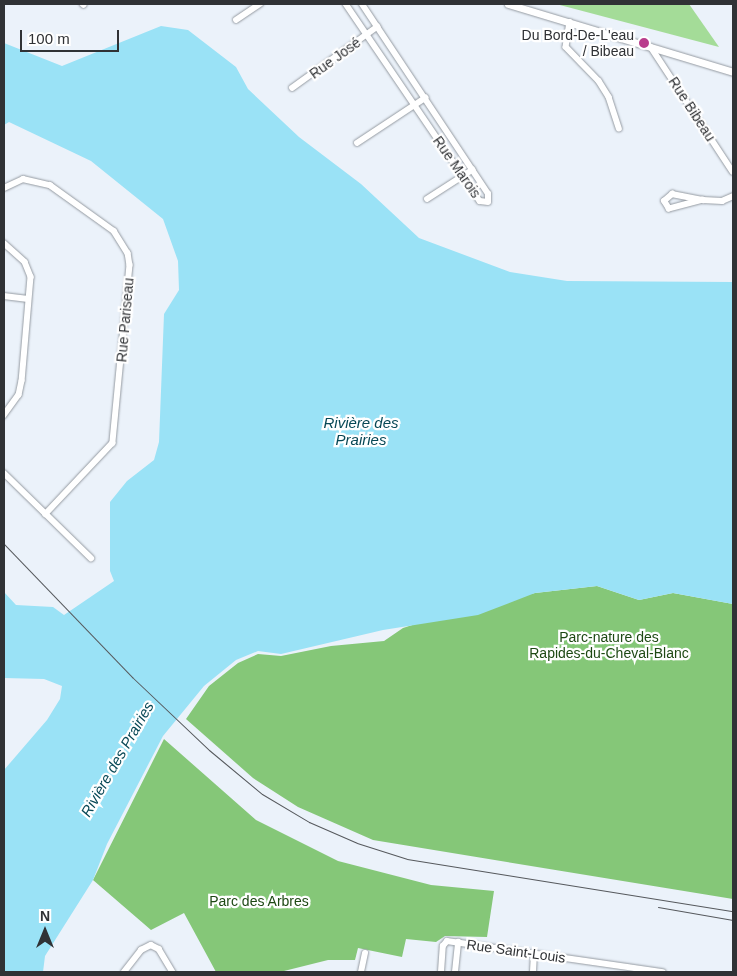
<!DOCTYPE html>
<meta charset="utf-8">
<style>
body{margin:0}
#map{position:relative;width:737px;height:976px;overflow:hidden;background:#ebf2fa;font-family:Arial,sans-serif}
div>[style]{position:absolute}
[style*='--x']{left:calc(var(--x)*1px);top:calc(var(--y)*1px);width:calc(var(--w)*1px);rotate:calc(var(--a)*1deg)}
.green>*{inset:0;background:#a4dc98}
.forest>*{inset:0;background:#85c778}
.water>*{inset:0;background:#9ae2f6}
.roads{filter:drop-shadow(0 0 1px #959ba2) drop-shadow(0 0 1px #959ba2)}
.minor>*{height:5.5px;margin:-2.75px;padding:0 2.75px;transform-origin:2.75px;border-radius:2.75px;background:#fff}
.tertiary>*{height:7px;margin:-3.5px;padding:0 3.5px;transform-origin:3.5px;border-radius:3.5px;background:#fff}
.tram>*{height:1px;margin:-0.5px;padding:0 0.5px;transform-origin:0.5px;border-radius:0.5px;background:#56595d}
.dots>*{width:14px;height:14px;translate:-50% -50%;box-sizing:border-box;border:2px solid #fff;border-radius:50%}
span{translate:-50% -50%;white-space:nowrap;text-align:center;line-height:1.15;-webkit-text-stroke:4.5px #fff;paint-order:stroke}
.poi-label{font-size:14px;color:#303235}
.right{translate:-100% -50%;text-align:right}
.street-label{font-size:14px;color:#303235}
.park-label{font-size:14px;color:#1e4914}
.water-label{font-size:15px;color:#074856;font-style:italic}
.frame{position:absolute;inset:0;border:5px solid #303235;pointer-events:none}
.north{position:absolute;left:20px;top:906px;width:50px;height:50px;-webkit-text-stroke:4px #fff;paint-order:stroke;rotate:0deg;font-size:14px;font-weight:700;line-height:20px;text-align:center;color:#303235}
.north::after{content:'';display:block;margin:auto;width:18px;height:22px;background:#303235;clip-path:polygon(50% 0,100% 100%,50% 72%,0 100%)}
.scale{position:absolute;left:20px;top:30px;width:99px;height:22px;box-sizing:border-box;border:2px solid #303235;border-top:0;padding-left:6px;font-size:15px;line-height:18px;white-space:nowrap;color:#303235;-webkit-text-stroke:4px #fff;paint-order:stroke}
</style>
<div id="map">
<div class="green">
<i style="clip-path:polygon(556px 4px,689px 4px,719px 47px)"></i>
</div>
<div class="forest">
<i style="clip-path:polygon(597px 586px,639px 600px,673px 593px,733px 604px,733px 899px,373px 840px,298px 807px,253px 778px,186px 719px,209px 686px,238px 663px,258px 654px,281px 656px,331px 646px,384px 641px,403px 628px,459px 610px,535px 593px)"></i>
<i style="clip-path:polygon(164px 739px,256px 820px,338px 861px,431px 885px,494px 891px,487px 937px,445px 936px,436px 942px,406px 939px,402px 957px,358px 948px,355px 960px,328px 960px,280px 972px,216px 972px,184px 913px,151px 930px,93px 880px)"></i>
</div>
<div class="water">
<i style="clip-path:polygon(161px 26px,188px 30px,236px 67px,248px 89px,299px 137px,361px 184px,419px 238px,510px 272px,567px 281px,733px 282px,733px 604px,673px 593px,639px 600px,597px 586px,535px 593px,478px 615px,383px 630px,281px 654px,258px 651px,236px 660px,204px 686px,163px 736px,107px 844px,93px 880px,45px 956px,43px 972px,4px 972px,4px 770px,47px 720px,60px 699px,62px 686px,44px 679px,4px 678px,4px 592px,16px 605px,53px 607px,64px 615px,114px 581px,110px 571px,110px 502px,127px 481px,154px 460px,159px 442px,164px 314px,179px 290px,178px 261px,163px 219px,91px 161px,9px 122px,4px 125px,4px 43px,62px 66px)"></i>
</div>
<div class="roads">
<div class="minor">
<i style="--x:83;--y:4;--w:1;--a:45"></i>
<i style="--x:346;--y:4;--w:238;--a:55.8"></i>
<i style="--x:480;--y:201;--w:8;--a:7"></i>
<i style="--x:488;--y:202;--w:8;--a:-90"></i>
<i style="--x:488;--y:194;--w:228;--a:-123.6"></i>
<i style="--x:236;--y:20;--w:29;--a:-34"></i>
<i style="--x:570;--y:22;--w:25;--a:99"></i>
<i style="--x:566;--y:47;--w:47;--a:45.9"></i>
<i style="--x:599;--y:81;--w:19;--a:58"></i>
<i style="--x:609;--y:97;--w:33;--a:72"></i>
<i style="--x:651;--y:47;--w:149;--a:56.7"></i>
<i style="--x:292;--y:88;--w:105;--a:-35.7"></i>
<i style="--x:357;--y:143;--w:82;--a:-33.5"></i>
<i style="--x:4;--y:188;--w:21;--a:-25"></i>
<i style="--x:23;--y:179;--w:28;--a:13"></i>
<i style="--x:50;--y:185;--w:79;--a:35.7"></i>
<i style="--x:114;--y:231;--w:26;--a:58"></i>
<i style="--x:128;--y:253;--w:12;--a:81"></i>
<i style="--x:130;--y:265;--w:179;--a:95.5"></i>
<i style="--x:113;--y:443;--w:98;--a:133.3"></i>
<i style="--x:427;--y:199;--w:54;--a:-32.8"></i>
<i style="--x:703;--y:200;--w:35;--a:165"></i>
<i style="--x:669;--y:209;--w:9;--a:-122"></i>
<i style="--x:664;--y:201;--w:11;--a:-41"></i>
<i style="--x:672;--y:194;--w:32;--a:11"></i>
<i style="--x:703;--y:200;--w:19;--a:3"></i>
<i style="--x:722;--y:201;--w:12;--a:-24"></i>
<i style="--x:4;--y:243;--w:28;--a:42"></i>
<i style="--x:25;--y:262;--w:16;--a:68"></i>
<i style="--x:31;--y:277;--w:104;--a:94.9"></i>
<i style="--x:22;--y:381;--w:14;--a:102"></i>
<i style="--x:19;--y:395;--w:26;--a:126"></i>
<i style="--x:4;--y:296;--w:24;--a:7"></i>
<i style="--x:4;--y:473;--w:122;--a:44.3"></i>
<i style="--x:124;--y:972;--w:28;--a:-52"></i>
<i style="--x:141;--y:950;--w:11;--a:-27"></i>
<i style="--x:151;--y:945;--w:9;--a:27"></i>
<i style="--x:159;--y:949;--w:27;--a:59"></i>
<i style="--x:361;--y:972;--w:19;--a:-78"></i>
<i style="--x:441;--y:972;--w:26;--a:-86"></i>
<i style="--x:443;--y:946;--w:6;--a:-51"></i>
<i style="--x:447;--y:941;--w:218;--a:8.2"></i>
<i style="--x:455;--y:972;--w:30;--a:-84"></i>
<i style="--x:533;--y:972;--w:19;--a:-87"></i>
</div>
<div class="tertiary">
<i style="--x:508;--y:4;--w:235;--a:16.8"></i>
</div>
</div>
<div class="tram">
<i style="--x:4;--y:544;--w:185;--a:46.1"></i>
<i style="--x:132;--y:677;--w:106;--a:43.5"></i>
<i style="--x:209;--y:750;--w:69;--a:39.7"></i>
<i style="--x:262;--y:794;--w:55;--a:30.8"></i>
<i style="--x:309;--y:822;--w:52;--a:23.6"></i>
<i style="--x:357;--y:843;--w:52;--a:17.7"></i>
<i style="--x:407;--y:859;--w:330;--a:9.1"></i>
<i style="--x:658;--y:907;--w:76;--a:9.8"></i>
</div>
<div class="dots">
<i style="left:644px;top:43px;background:#b93c8c"></i>
</div>
<div class="poi-label">
<span class="right" style="left:634px;top:43px">Du Bord-De-L'eau<br>/ Bibeau</span>
</div>
<div class="street-label">
<span style="left:335px;top:58px;rotate:-36deg">Rue José</span>
<span style="left:692px;top:109px;rotate:57deg">Rue Bibeau</span>
<span style="left:457px;top:167px;rotate:55deg">Rue Marois</span>
<span style="left:125px;top:320px;rotate:-85deg">Rue Pariseau</span>
<span style="left:516px;top:951px;rotate:8deg">Rue Saint-Louis</span>
</div>
<div class="park-label">
<span style="left:609px;top:645px">Parc-nature des<br>Rapides-du-Cheval-Blanc</span>
<span style="left:259px;top:901px">Parc des Arbres</span>
</div>
<div class="water-label">
<span style="left:361px;top:431px">Rivière des<br>Prairies</span>
<span style="left:117px;top:759px;rotate:-60deg">Rivière des Prairies</span>
</div>
<div class="frame"></div>
<div class="north">N</div>
<div class="scale">100 m</div>
</div>
